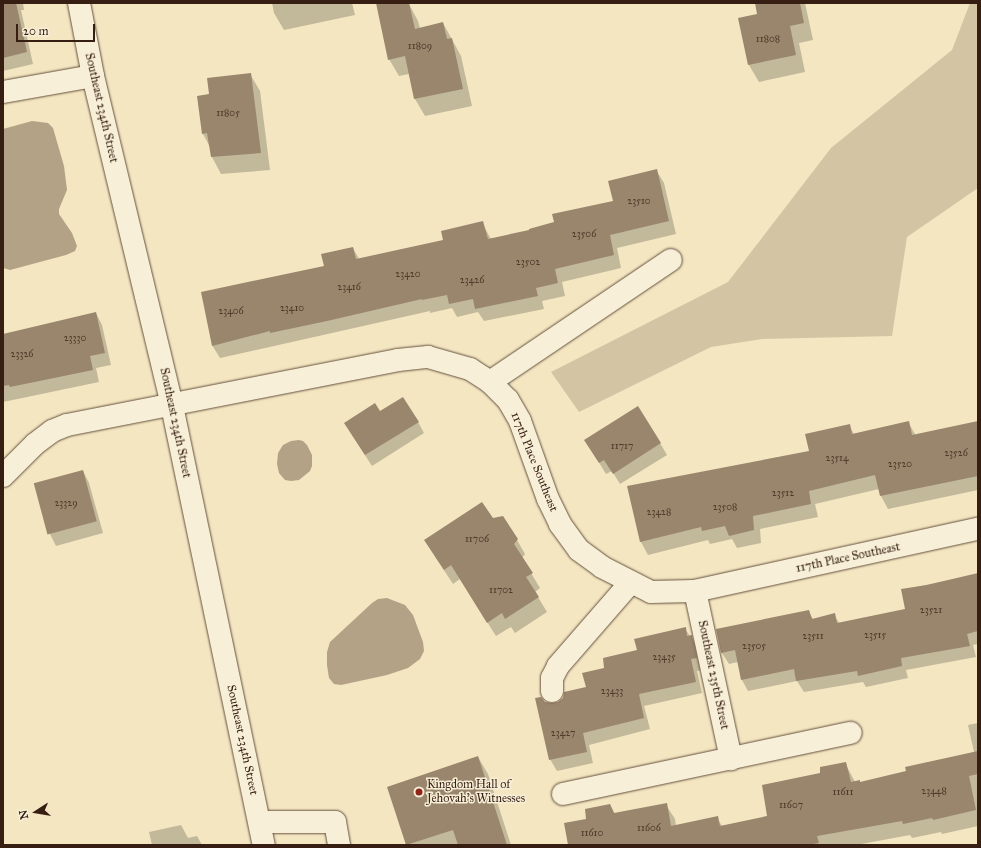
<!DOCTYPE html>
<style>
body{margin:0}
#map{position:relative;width:981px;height:848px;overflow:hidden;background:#f3e6c1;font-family:"IM FELL Great Primer",serif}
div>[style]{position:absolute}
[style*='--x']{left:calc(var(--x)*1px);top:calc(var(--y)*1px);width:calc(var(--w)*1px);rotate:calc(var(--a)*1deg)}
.green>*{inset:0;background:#d3c4a3}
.water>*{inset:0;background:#b3a286}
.shadow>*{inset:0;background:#0003}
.building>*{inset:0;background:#99866d;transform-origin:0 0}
.roads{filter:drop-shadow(0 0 1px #66503e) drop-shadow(0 0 1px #66503e)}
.minor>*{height:22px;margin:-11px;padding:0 11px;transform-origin:11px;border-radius:11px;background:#f7efd7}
.dots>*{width:11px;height:11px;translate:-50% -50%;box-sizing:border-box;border:2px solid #f7efd7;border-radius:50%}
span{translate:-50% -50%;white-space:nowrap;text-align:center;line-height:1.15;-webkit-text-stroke:3px #f7efd7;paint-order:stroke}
.number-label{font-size:10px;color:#50382a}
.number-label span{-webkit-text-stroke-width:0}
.street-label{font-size:12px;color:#371e13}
.poi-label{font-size:12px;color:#371e13}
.left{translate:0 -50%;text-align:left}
.frame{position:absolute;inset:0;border:4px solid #371e13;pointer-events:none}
.north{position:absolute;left:16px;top:792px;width:40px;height:40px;-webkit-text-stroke:3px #f7efd7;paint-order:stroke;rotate:258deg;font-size:11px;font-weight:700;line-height:16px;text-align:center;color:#371e13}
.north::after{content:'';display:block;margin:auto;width:14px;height:18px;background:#371e13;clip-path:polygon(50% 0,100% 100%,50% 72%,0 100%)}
.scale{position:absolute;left:16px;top:24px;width:79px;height:18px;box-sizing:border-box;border:2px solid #371e13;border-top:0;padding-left:5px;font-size:12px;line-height:14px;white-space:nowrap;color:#371e13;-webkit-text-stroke:3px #f7efd7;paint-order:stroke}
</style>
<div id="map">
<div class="green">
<i style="clip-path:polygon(970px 3px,978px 3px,978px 188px,907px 237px,892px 336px,762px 339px,711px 347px,579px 412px,551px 372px,728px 282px,831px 148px,952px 50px)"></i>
</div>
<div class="water">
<i style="clip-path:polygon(32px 121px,48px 123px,53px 128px,64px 166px,67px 190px,59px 209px,59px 214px,72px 233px,77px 246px,75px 251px,66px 255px,10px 270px,3px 268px,3px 129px)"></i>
<i style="clip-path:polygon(299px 440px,303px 441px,307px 445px,312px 455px,312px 466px,310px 471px,299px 480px,291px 481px,285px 480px,279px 473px,277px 464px,278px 453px,283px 445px,291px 441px)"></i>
<i style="clip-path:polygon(387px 598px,405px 605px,413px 615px,423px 642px,424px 651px,420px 659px,408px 668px,387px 675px,341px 685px,334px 684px,329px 678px,327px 665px,327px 652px,330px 642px,372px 603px,378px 599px)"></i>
</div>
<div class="shadow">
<i style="clip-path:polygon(3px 3px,23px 3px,24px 10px,21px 10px,33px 64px,3px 71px)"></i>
<i style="clip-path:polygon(272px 3px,352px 3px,355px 15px,284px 30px,274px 13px)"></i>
<i style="clip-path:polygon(756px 3px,805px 3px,813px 40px,799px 43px,805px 72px,759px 82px,749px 65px,758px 15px)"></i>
<i style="clip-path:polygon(409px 4px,418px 21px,420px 28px,443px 23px,461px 56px,472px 106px,425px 116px,415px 99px,409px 74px,399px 76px,389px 59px)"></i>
<i style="clip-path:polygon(250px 74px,260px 91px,270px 170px,221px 174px,212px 157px,210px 147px,203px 134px,210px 95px)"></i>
<i style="clip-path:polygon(656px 170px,664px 183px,676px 234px,617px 248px,621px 268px,562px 282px,565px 296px,542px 301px,544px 309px,484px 321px,478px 312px,457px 317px,452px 308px,430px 313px,430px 311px,220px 358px,212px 345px,353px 248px,359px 259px,444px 241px,482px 223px,491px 239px,530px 231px,614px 202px)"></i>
<i style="clip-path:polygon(96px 313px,102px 325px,111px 365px,96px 368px,99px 382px,3px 402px,3px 335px)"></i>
<i style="clip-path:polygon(380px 412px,418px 422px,424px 433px,372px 466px,352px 435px)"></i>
<i style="clip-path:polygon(908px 422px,916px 436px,978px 423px,978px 490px,888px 509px,881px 496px,879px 489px,815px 504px,818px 517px,760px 529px,761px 543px,737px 548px,732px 539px,710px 544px,708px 540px,648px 555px,641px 542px,628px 487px,810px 452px,849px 425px,854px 434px)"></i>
<i style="clip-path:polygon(660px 443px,667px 455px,620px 484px,612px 471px,606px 474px,592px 451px)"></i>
<i style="clip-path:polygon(83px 471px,89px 483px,103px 533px,56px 546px,50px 534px)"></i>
<i style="clip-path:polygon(492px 519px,517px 540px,525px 554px,522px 558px,540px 588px,535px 592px,547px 612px,515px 633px,511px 627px,496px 636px,460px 579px,453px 584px,434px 555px)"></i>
<i style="clip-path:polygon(978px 574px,978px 644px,973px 645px,976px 657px,906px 670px,908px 678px,866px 687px,863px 682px,804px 692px,797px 681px,748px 691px,742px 680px,738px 662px,729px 664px,722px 653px,717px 630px,808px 611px,813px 619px,834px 615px,840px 624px,906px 610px,902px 590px)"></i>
<i style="clip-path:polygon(685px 629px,698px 647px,702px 670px,697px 671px,702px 693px,644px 706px,650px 729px,589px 745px,593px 763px,557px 771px,550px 759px,545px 702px,552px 704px,558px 703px,587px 688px,605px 669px)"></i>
<i style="clip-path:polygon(978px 723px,978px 826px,942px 834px,941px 832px,912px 838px,910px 835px,856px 845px,569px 845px,587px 819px,610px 805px,615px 814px,666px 805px,675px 819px,676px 826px,717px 818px,722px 826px,768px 817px,821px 773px,845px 763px,855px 782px,860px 783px,907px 772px,974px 752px,968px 725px)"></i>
<i style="clip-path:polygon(478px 757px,488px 774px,511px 845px,407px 845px,388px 787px)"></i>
<i style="clip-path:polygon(181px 825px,188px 838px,197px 836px,202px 845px,152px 845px,149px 832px)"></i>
</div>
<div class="building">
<i style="clip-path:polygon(3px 3px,16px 3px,27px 52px,3px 58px)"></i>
<i style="clip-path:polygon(376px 3px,409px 3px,415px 29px,443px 22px,447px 39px,452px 38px,463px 89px,414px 99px,405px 56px,388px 60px)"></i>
<i style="clip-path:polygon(755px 3px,800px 3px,804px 23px,790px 26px,796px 55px,748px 65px,738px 18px,757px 14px)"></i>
<i style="clip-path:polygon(251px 73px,261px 153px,211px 157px,207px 133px,202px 134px,197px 96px,209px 94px,207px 78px)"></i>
<i style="clip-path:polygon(657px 169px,669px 221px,610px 235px,614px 255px,555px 269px,558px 283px,536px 288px,538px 296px,475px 309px,473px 299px,449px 304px,447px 295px,422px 300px,422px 299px,327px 321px,270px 333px,270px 331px,212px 346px,201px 292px,324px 266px,321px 254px,353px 247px,356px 259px,443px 240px,441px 231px,483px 221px,488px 239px,529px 230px,529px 229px,554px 222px,552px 214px,613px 201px,608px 181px)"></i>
<i style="clip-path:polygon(96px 312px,105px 353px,90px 356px,93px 370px,10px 387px,9px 385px,3px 386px,3px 334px)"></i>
<i style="clip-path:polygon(403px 397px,419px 422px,365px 455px,344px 423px,375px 403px,380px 411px)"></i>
<i style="clip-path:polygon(638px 406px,661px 443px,613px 474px,604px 460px,599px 463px,584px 440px)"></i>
<i style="clip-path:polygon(909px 421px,912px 435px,978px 421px,978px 476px,880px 496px,875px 475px,809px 491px,811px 504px,753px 516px,754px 530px,729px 536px,725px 526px,702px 531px,701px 527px,640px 542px,627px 486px,809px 451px,805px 434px,850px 424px,852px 434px)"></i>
<i style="left:83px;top:470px;width:53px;height:51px;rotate:75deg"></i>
<i style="clip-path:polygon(482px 502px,493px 518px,503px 516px,518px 539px,514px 544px,533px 573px,526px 577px,539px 597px,505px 619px,502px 613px,487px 623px,451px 565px,444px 570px,424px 540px)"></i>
<i style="clip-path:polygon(978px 573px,978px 631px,967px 634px,970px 646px,901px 658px,902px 666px,858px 676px,857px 671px,796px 681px,794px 669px,741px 680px,735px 650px,721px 653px,716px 629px,809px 610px,812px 619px,835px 613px,837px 623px,905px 609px,901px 589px,927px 585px)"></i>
<i style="clip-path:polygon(686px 627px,687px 636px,692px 635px,697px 658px,691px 659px,696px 682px,639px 694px,644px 718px,583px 733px,587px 752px,549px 760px,535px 698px,541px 697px,545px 702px,552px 703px,558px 702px,563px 698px,564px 692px,586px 687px,582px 673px,604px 668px,603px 658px,637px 650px,634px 639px)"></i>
<i style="clip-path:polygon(978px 751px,978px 774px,969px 776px,976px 810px,933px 820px,932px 818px,903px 824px,902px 821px,817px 836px,819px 843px,807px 845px,568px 845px,564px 823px,586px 819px,585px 809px,610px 804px,614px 813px,667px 803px,671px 826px,718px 816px,720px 826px,767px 816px,762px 785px,820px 773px,820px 767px,846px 762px,851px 782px,860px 780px,860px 782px,906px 771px,905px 767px)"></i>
<i style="clip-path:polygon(478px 756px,507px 845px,458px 845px,453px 830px,406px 845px,387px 787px)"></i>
</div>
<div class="roads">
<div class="minor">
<i style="--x:79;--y:3;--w:74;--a:79.1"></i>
<i style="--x:93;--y:76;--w:339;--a:76.5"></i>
<i style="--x:172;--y:406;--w:449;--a:78.2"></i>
<i style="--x:3;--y:92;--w:91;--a:-10.1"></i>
<i style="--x:490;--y:382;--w:218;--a:-34"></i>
<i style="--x:3;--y:476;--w:45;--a:-45"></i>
<i style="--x:35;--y:444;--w:21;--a:-37"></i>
<i style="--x:52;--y:431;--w:16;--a:-22"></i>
<i style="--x:67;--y:425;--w:337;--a:-11.1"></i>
<i style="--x:398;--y:360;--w:30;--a:-6"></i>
<i style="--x:428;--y:357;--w:44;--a:15.9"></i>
<i style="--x:470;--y:369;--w:24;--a:33"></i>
<i style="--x:490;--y:382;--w:25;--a:45"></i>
<i style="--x:508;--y:400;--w:24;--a:60"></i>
<i style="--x:520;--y:421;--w:83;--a:70.3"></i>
<i style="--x:548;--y:499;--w:28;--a:64"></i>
<i style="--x:560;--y:524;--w:32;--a:54"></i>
<i style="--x:579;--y:550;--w:29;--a:36"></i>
<i style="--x:602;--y:567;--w:55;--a:27"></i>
<i style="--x:651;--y:592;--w:44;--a:-1.3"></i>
<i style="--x:695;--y:591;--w:290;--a:-12.4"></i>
<i style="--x:695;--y:591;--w:172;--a:77.9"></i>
<i style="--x:552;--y:691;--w:13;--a:-90"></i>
<i style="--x:552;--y:678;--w:13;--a:-63"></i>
<i style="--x:558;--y:666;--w:111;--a:-49"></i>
<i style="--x:563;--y:794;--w:294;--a:-12"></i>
<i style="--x:260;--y:822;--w:75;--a:0"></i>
<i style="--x:335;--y:822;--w:23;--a:80"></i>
</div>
</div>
<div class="dots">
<i style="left:419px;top:792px;background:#8f2418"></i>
</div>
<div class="number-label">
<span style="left:768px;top:40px">11808</span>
<span style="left:420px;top:47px">11809</span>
<span style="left:228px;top:114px">11805</span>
<span style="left:639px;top:202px">23510</span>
<span style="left:584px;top:235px">23506</span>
<span style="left:528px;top:263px">23502</span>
<span style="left:408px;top:275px">23420</span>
<span style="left:472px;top:281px">23426</span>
<span style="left:349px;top:288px">23416</span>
<span style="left:292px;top:309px">23410</span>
<span style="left:231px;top:312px">23406</span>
<span style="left:75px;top:339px">23330</span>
<span style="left:22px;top:355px">23326</span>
<span style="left:622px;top:447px">11717</span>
<span style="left:956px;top:454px">23526</span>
<span style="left:837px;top:459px">23514</span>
<span style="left:900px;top:465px">23520</span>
<span style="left:783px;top:494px">23512</span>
<span style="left:66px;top:504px">23329</span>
<span style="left:725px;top:508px">23508</span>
<span style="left:659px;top:513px">23428</span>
<span style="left:477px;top:540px">11706</span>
<span style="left:501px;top:591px">11702</span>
<span style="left:931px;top:611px">23521</span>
<span style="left:875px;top:636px">23515</span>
<span style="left:813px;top:637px">23511</span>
<span style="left:754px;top:647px">23505</span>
<span style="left:664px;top:658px">23435</span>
<span style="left:612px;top:692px">23433</span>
<span style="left:563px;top:734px">23427</span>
<span style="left:934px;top:792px">23448</span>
<span style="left:843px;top:793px">11611</span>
<span style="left:791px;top:806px">11607</span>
<span style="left:649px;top:829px">11606</span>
<span style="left:592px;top:834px">11610</span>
</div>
<div class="street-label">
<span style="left:101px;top:108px;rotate:77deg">Southeast 234th Street</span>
<span style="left:175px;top:423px;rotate:78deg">Southeast 234th Street</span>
<span style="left:534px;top:462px;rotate:68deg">117th Place Southeast</span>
<span style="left:848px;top:558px;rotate:-12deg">117th Place Southeast</span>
<span style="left:713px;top:675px;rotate:78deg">Southeast 235th Street</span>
<span style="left:242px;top:740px;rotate:78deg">Southeast 234th Street</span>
</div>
<div class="poi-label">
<span class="left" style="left:427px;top:792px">Kingdom Hall of<br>Jehovah's Witnesses</span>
</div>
<div class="frame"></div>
<div class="north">N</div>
<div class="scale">20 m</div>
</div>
